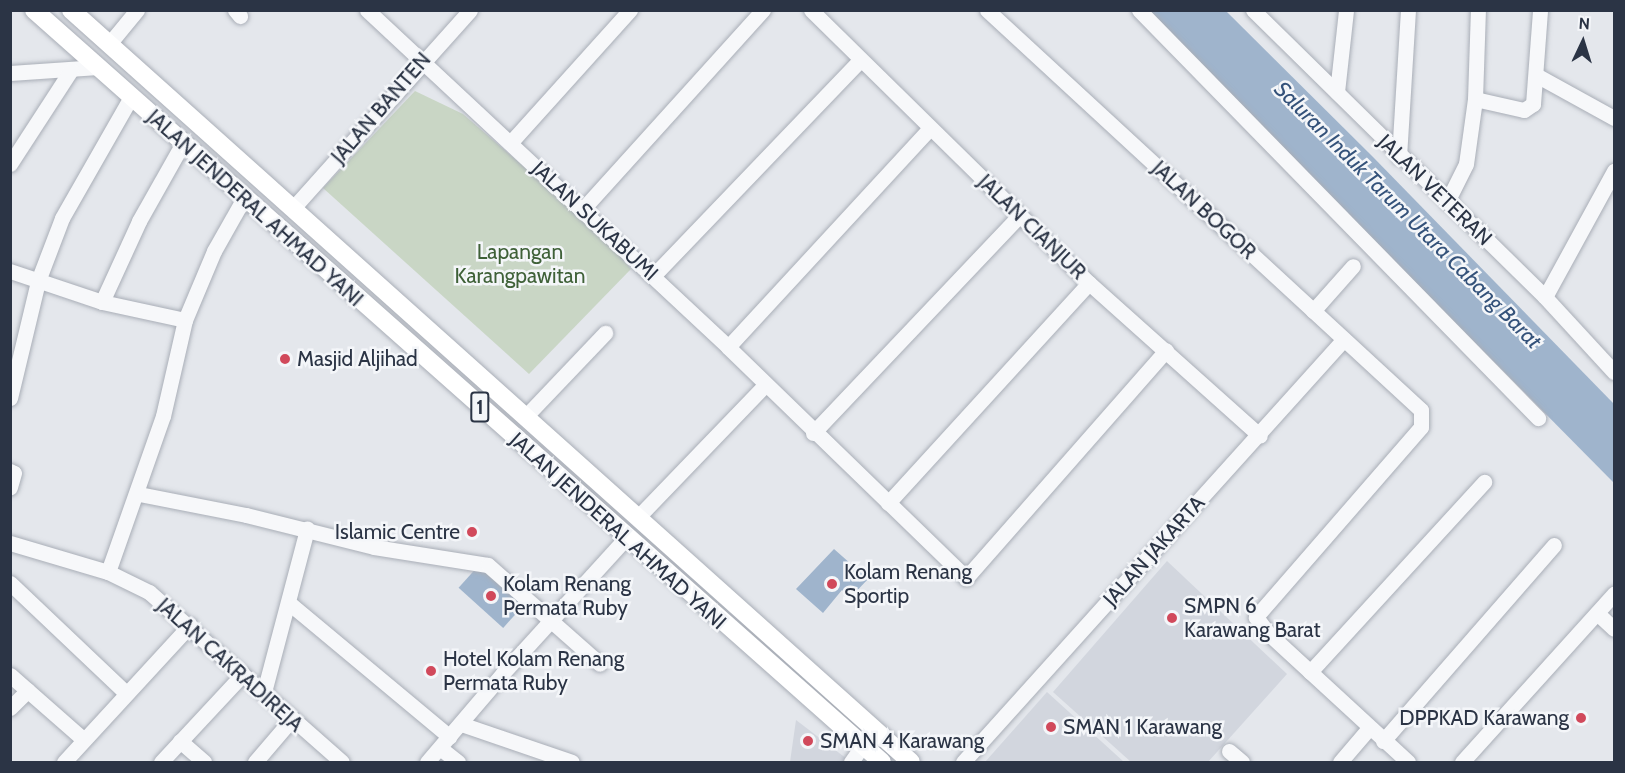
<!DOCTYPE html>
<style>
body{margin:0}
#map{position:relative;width:1625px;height:773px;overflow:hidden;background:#e4e7ec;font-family:Cabin,sans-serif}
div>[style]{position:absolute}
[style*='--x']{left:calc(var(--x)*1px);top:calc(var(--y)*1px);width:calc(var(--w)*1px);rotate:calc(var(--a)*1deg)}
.built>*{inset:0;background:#d2d6de}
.green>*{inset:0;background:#c9d6c5}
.water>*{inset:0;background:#9fb4cc;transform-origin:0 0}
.roads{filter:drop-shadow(0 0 2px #a9aeb7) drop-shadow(0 0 2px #a9aeb7)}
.minor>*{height:15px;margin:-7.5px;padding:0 7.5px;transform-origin:7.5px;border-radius:7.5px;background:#f7f8fa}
.major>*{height:18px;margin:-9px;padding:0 9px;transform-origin:9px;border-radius:9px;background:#fff}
.dots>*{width:16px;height:16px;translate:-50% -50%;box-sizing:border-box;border:3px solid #f4f6f9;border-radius:50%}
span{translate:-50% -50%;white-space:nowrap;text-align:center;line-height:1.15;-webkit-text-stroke:5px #f4f6f9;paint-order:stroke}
.shield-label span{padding:2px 4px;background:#f4f6f9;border:2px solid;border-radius:4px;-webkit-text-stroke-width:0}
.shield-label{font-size:20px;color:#2b3445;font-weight:700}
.street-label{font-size:21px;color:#2b3445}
.park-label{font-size:21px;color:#3f6138}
.poi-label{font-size:21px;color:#2b3445}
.left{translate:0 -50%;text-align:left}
.right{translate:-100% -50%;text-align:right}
.water-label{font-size:22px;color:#34527a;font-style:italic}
.frame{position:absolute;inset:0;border:12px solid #2b3445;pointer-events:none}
.north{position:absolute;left:1553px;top:12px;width:60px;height:60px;-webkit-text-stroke:4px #f4f6f9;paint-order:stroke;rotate:4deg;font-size:16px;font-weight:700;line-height:24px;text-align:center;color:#2b3445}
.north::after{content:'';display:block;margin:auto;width:21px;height:27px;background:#2b3445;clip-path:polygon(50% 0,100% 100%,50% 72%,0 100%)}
</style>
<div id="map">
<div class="built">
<i style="clip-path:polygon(1167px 561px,1287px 674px,1208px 762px,1131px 762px,1053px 692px)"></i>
<i style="clip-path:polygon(1047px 692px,1124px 762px,985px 762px)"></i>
<i style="clip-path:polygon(796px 720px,851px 762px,790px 762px)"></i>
</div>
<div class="green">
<i style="clip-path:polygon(415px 91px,463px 114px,600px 233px,631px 269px,529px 374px,323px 188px)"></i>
</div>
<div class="water">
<i style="clip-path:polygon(1147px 11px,1226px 11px,1373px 157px,1614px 404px,1614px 483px)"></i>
<i style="clip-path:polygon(834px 549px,868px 579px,850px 598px,842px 590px,823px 613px,796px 589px)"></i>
<i style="left:480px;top:564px;width:60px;height:32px;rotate:42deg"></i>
</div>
<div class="roads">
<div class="minor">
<i style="--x:235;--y:10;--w:8;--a:50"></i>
<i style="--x:367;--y:10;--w:494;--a:43"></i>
<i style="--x:728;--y:347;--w:332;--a:44.1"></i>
<i style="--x:966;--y:578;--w:303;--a:-48.7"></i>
<i style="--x:811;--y:10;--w:390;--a:44.5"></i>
<i style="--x:1089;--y:283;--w:229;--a:41.8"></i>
<i style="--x:987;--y:10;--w:590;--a:42.67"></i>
<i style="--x:1421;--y:410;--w:17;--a:90"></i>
<i style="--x:1421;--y:427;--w:252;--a:131"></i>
<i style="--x:1256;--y:617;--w:21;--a:53"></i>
<i style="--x:1269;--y:634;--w:189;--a:42.6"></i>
<i style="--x:1139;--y:10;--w:571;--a:45.64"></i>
<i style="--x:1253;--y:10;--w:409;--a:44.5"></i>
<i style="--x:1545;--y:297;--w:102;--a:47.4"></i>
<i style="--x:109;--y:44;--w:44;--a:-50.5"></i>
<i style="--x:10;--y:73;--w:88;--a:-3.9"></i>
<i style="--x:1536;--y:75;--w:89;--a:28.9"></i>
<i style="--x:1337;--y:92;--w:82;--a:-83.7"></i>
<i style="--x:1475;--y:99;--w:50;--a:12.7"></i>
<i style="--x:1524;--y:110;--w:11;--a:-34"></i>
<i style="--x:1533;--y:104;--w:94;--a:-85.7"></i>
<i style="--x:511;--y:142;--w:178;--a:-48"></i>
<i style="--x:1399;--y:157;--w:147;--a:-86.5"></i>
<i style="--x:10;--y:164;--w:112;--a:-57"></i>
<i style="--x:1447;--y:202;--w:42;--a:-63.4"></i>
<i style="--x:1466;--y:164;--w:66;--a:-82.1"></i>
<i style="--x:1475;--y:99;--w:89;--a:-88.1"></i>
<i style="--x:294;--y:207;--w:264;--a:-48.2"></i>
<i style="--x:582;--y:210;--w:270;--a:-47.9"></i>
<i style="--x:10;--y:271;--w:97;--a:18.6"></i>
<i style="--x:102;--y:302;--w:85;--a:12.2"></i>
<i style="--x:653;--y:276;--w:299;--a:-46.2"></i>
<i style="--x:1545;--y:297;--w:144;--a:-61.3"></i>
<i style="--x:102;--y:302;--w:89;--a:-65.4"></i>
<i style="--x:139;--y:221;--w:90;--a:-60.6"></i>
<i style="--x:1313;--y:311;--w:60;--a:-48.4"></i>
<i style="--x:728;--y:347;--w:297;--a:-47.3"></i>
<i style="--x:10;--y:398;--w:120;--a:-76.5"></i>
<i style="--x:38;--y:281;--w:67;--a:-69.1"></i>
<i style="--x:62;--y:218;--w:139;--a:-60.3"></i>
<i style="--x:526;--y:416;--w:115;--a:-46.4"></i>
<i style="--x:813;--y:433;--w:299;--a:-46.5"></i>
<i style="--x:10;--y:471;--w:4;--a:27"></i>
<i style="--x:14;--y:473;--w:15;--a:106"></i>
<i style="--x:139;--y:494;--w:109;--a:11.1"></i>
<i style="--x:246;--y:515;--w:132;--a:14"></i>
<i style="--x:374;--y:547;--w:115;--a:9"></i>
<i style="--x:488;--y:565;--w:149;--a:41.5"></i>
<i style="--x:888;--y:503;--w:298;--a:-47.6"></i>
<i style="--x:638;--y:517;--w:183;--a:-46.1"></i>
<i style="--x:10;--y:543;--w:102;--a:16.5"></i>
<i style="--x:108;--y:572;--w:46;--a:26"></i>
<i style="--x:149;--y:592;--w:257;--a:41.4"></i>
<i style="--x:108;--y:572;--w:165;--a:-70.6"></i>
<i style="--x:163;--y:416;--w:98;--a:-77.1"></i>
<i style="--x:185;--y:320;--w:75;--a:-67.2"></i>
<i style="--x:214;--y:251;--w:61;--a:-60.5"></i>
<i style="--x:10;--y:583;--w:158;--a:43.5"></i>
<i style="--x:289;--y:603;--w:209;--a:39.8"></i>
<i style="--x:1597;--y:613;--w:23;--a:43"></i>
<i style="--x:1310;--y:672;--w:258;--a:-47.5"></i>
<i style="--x:10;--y:675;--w:98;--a:41.3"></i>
<i style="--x:264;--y:692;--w:169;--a:-75.2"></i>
<i style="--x:10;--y:708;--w:25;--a:-45"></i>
<i style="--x:461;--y:724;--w:117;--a:18.9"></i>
<i style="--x:180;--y:741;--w:32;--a:41"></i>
<i style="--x:1383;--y:741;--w:260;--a:-48.9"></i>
<i style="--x:440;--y:748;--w:23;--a:38"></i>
<i style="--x:1229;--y:751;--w:17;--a:40"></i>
<i style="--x:64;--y:762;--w:186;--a:-47.4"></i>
<i style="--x:161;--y:762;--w:120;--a:-47"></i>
<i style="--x:255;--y:762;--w:55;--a:-49.4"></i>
<i style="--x:427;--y:762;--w:117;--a:-49.5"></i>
<i style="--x:503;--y:673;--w:183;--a:-47.7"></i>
<i style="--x:851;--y:762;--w:21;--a:-55"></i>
<i style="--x:963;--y:762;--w:569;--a:-47.99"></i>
<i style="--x:1340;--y:762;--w:45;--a:-49.5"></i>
<i style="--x:1462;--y:762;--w:227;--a:-47.9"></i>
</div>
<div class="major">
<i style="--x:34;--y:10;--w:1133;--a:41.57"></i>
<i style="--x:71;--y:10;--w:1127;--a:41.84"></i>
</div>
</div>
<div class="dots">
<i style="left:285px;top:359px;background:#d1495b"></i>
<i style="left:472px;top:532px;background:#d1495b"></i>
<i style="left:832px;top:584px;background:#d1495b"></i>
<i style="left:491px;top:596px;background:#d1495b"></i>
<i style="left:1172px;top:618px;background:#d1495b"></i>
<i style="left:431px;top:671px;background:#d1495b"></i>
<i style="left:1581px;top:718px;background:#d1495b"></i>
<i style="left:1051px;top:727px;background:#d1495b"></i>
<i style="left:808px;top:741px;background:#d1495b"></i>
</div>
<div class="shield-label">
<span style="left:480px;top:407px">1</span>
</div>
<div class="street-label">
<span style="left:381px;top:108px;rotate:-49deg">JALAN BANTEN</span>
<span style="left:1435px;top:190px;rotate:44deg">JALAN VETERAN</span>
<span style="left:255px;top:208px;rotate:42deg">JALAN JENDERAL AHMAD YANI</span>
<span style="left:1204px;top:210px;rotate:43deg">JALAN BOGOR</span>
<span style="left:595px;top:221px;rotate:43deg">JALAN SUKABUMI</span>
<span style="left:1032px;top:227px;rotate:44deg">JALAN CIANJUR</span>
<span style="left:618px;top:531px;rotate:42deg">JALAN JENDERAL AHMAD YANI</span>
<span style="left:1154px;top:551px;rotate:-48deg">JALAN JAKARTA</span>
<span style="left:230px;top:665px;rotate:42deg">JALAN CAKRADIREJA</span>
</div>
<div class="park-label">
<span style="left:520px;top:264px">Lapangan<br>Karangpawitan</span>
</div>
<div class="poi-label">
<span class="left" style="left:297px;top:359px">Masjid Aljihad</span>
<span class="right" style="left:460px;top:532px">Islamic Centre</span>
<span class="left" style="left:844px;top:584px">Kolam Renang<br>Sportip</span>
<span class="left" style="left:503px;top:596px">Kolam Renang<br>Permata Ruby</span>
<span class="left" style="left:1184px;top:618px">SMPN 6<br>Karawang Barat</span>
<span class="left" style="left:443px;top:671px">Hotel Kolam Renang<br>Permata Ruby</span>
<span class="right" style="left:1569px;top:718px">DPPKAD Karawang</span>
<span class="left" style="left:1063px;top:727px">SMAN 1 Karawang</span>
<span class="left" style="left:820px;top:741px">SMAN 4 Karawang</span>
</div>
<div class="water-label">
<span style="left:1408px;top:215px;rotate:45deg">Saluran Induk Tarum Utara Cabang Barat</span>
</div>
<div class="frame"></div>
<div class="north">N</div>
</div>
